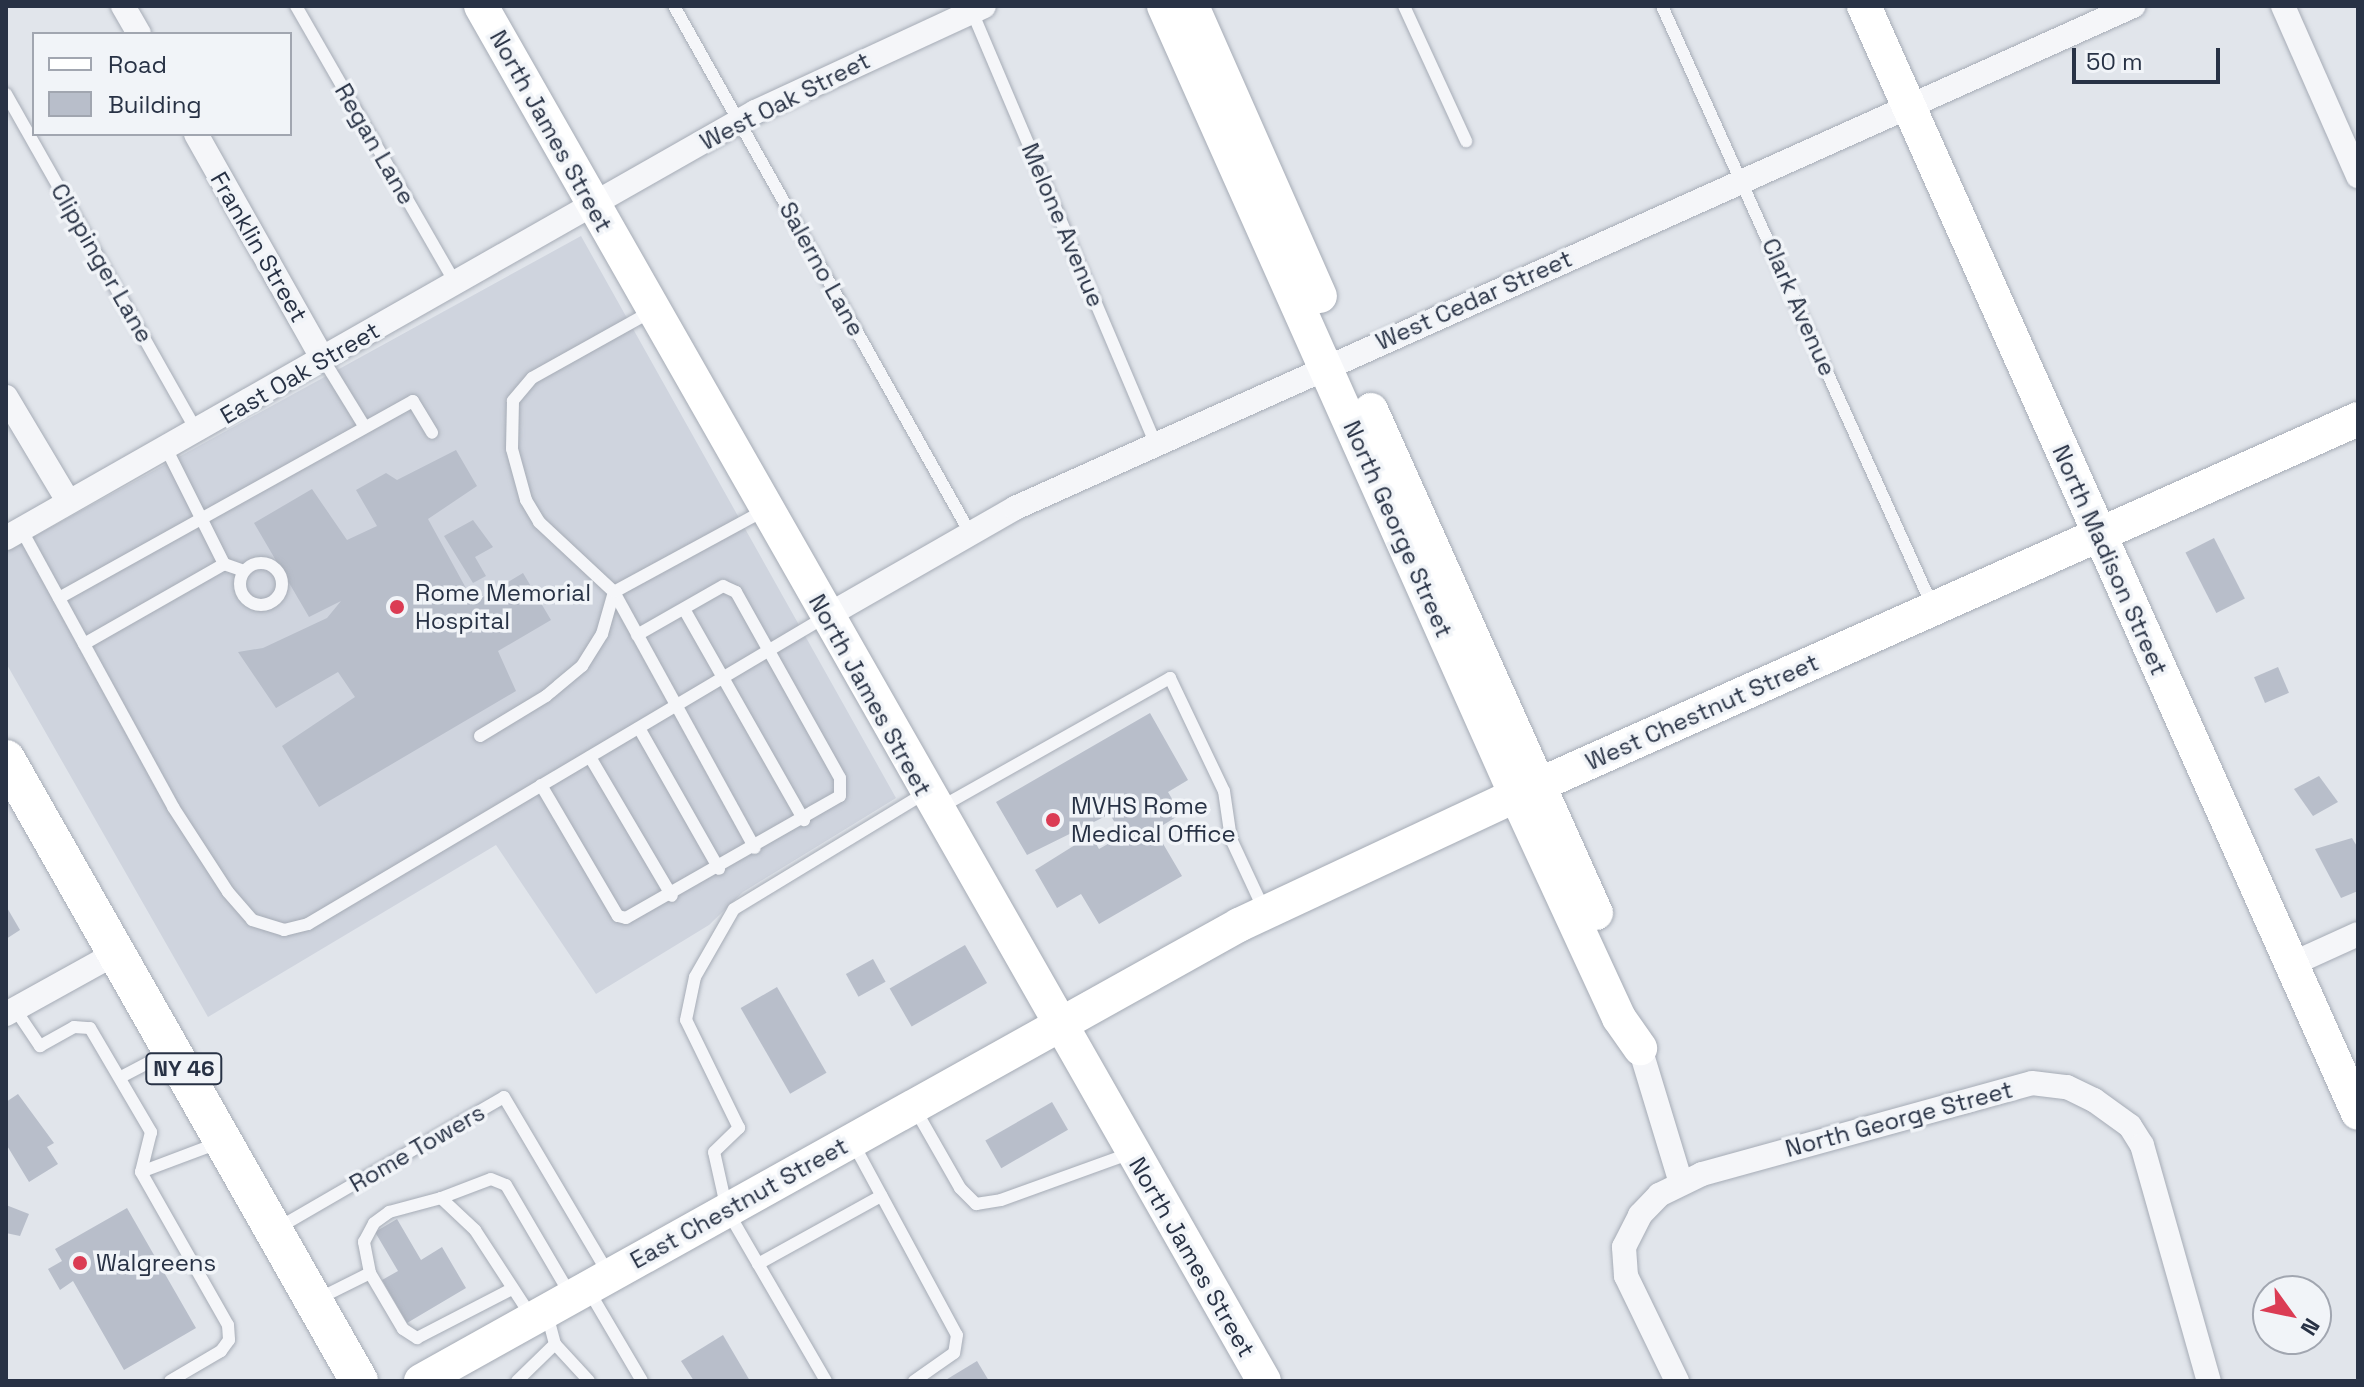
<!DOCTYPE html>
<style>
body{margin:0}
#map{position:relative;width:2364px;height:1387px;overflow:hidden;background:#e1e5eb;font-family:"Space Grotesk",sans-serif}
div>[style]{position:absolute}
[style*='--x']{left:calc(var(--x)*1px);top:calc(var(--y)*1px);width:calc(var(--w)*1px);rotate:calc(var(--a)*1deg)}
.built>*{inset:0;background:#cfd4de}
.building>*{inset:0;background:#b8beca;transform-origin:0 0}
.roads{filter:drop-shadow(0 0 2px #a6acb6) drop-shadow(0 0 2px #a6acb6)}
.lane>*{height:12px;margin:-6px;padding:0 6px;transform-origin:6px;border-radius:6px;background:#f5f6f9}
.lane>.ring{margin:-6px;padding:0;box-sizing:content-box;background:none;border:12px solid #f5f6f9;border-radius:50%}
.street>*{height:24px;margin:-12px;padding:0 12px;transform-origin:12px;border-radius:12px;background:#f5f6f9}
.secondary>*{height:34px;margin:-17px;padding:0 17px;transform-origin:17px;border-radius:17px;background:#fff}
.primary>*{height:38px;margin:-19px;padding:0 19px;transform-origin:19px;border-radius:19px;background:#fff}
.dots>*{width:22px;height:22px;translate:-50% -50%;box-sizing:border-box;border:4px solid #f1f4f8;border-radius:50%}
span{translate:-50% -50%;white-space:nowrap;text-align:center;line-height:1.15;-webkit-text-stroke:7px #f1f4f8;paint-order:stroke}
.shield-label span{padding:2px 6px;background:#f1f4f8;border:2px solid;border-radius:6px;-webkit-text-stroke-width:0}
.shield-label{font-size:22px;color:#283245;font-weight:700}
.street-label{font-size:24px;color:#283245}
.poi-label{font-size:24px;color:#283245}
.left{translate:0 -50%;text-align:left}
.frame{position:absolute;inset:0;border:8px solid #283245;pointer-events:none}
.legend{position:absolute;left:32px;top:32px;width:260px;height:104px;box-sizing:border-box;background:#f1f4f8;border:2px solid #a1a6b0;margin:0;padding:10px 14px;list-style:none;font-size:24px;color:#283245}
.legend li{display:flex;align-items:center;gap:16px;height:40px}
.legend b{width:40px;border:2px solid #a1a6b0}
.north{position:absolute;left:2252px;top:1275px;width:80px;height:80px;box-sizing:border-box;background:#f1f4f8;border:2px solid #a1a6b0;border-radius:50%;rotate:123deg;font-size:22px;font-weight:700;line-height:32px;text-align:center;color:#283245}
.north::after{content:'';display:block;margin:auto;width:28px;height:36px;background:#db3c54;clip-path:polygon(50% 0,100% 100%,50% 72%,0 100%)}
.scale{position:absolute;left:2072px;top:48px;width:148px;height:36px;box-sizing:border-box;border:4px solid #283245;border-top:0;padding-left:10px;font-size:24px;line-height:28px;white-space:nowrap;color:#283245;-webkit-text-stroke:6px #f1f4f8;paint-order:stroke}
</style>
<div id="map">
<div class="built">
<i style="clip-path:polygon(581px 236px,896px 798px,743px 892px,709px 925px,596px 994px,496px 845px,208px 1017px,6px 663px,6px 552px)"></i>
</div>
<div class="building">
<i style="clip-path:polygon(456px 450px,477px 486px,428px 519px,467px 590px,470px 605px,523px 573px,551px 620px,498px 651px,516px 691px,319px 807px,282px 746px,355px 697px,338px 672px,276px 708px,238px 652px,263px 648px,327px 618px,341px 601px,309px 617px,254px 523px,312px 489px,347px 540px,377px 526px,356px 490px,386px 473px,397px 480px)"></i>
<i style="clip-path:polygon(473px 520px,493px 547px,475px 557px,486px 576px,473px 583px,444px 536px)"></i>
<i style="left:2214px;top:538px;width:68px;height:32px;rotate:63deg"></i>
<i style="left:2278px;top:667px;width:28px;height:26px;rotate:67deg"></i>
<i style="clip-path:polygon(1150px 713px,1188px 780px,1168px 792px,1181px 814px,1155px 830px,1182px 876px,1099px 924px,1081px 894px,1057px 908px,1035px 870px,1091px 835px,1099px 849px,1122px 836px,1110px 814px,1027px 855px,996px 802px)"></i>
<i style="clip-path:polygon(2319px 776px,2338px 802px,2313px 816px,2294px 789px)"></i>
<i style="clip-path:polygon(2352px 838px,2358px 848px,2358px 891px,2341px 898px,2315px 849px)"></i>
<i style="clip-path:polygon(6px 906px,20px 930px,6px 939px)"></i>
<i style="left:965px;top:945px;width:44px;height:87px;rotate:60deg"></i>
<i style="left:873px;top:959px;width:26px;height:31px;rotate:61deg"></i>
<i style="left:777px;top:987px;width:99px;height:42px;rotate:60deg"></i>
<i style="clip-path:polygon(18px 1094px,54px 1143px,47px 1147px,58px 1164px,29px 1182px,6px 1144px,6px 1102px)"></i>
<i style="left:1052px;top:1102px;width:32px;height:77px;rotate:60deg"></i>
<i style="clip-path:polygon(6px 1205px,29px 1214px,20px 1236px,6px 1233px)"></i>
<i style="clip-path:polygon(127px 1208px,196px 1328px,124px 1370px,73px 1281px,60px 1290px,48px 1269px,62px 1261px,55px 1249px)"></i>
<i style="clip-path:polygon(397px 1219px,421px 1260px,442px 1247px,466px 1288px,407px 1323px,382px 1280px,398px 1271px,375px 1232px)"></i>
<i style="clip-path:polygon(723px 1335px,750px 1381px,694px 1381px,681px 1361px)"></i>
<i style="clip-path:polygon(977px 1361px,989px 1381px,944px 1381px)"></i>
</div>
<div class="roads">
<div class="lane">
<i style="--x:296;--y:6;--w:319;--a:60.1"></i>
<i style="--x:674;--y:6;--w:602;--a:60.67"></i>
<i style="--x:1404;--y:6;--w:149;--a:65.3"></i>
<i style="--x:1662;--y:6;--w:657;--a:65.74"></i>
<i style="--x:971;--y:9;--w:473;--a:67"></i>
<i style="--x:6;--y:94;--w:387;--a:60.5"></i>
<i style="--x:652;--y:311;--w:137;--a:150.8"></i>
<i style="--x:532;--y:378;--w:30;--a:130"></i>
<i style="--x:513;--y:401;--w:48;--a:91.2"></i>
<i style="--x:512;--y:449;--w:53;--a:74.6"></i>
<i style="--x:526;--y:500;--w:26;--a:59"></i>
<i style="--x:539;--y:522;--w:103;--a:43"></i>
<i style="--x:614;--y:592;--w:292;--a:61.2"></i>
<i style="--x:323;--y:359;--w:79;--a:58.5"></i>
<i style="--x:166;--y:448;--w:130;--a:63.4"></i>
<i style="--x:224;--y:564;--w:21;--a:19"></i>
<i style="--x:21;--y:529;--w:317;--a:61.3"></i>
<i style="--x:173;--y:807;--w:101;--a:57.1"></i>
<i style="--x:228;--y:892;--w:37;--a:49"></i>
<i style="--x:252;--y:920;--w:34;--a:17"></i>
<i style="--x:284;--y:930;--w:25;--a:-14"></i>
<i style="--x:308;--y:924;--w:601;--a:-30.7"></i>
<i class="ring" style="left:240px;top:563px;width:30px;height:30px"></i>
<i style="--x:59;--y:598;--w:405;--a:-29.1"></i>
<i style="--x:413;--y:401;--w:37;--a:59"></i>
<i style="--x:684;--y:609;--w:243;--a:60.4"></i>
<i style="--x:84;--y:644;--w:161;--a:-29.7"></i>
<i style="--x:639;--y:728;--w:162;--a:60.4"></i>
<i style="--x:480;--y:736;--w:77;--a:-31.2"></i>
<i style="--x:546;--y:696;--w:47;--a:-39.8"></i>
<i style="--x:582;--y:666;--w:38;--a:-58"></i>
<i style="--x:602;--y:634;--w:44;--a:-74.1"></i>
<i style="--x:614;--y:592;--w:172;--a:-28.5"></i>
<i style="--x:590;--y:757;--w:161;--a:59.5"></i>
<i style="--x:541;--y:785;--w:152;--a:59.6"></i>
<i style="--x:618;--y:916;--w:8;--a:14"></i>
<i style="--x:626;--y:918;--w:246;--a:-29.7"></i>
<i style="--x:840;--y:796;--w:18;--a:-90"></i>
<i style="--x:840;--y:778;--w:213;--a:-119.2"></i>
<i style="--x:736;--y:592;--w:14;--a:-155"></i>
<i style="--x:723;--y:586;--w:99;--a:150.3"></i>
<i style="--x:941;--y:807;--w:263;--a:-29.4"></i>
<i style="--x:1170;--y:678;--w:125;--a:64.5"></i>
<i style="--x:1224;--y:791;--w:49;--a:81.7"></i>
<i style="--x:1231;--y:839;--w:81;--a:65"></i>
<i style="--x:15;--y:1009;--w:45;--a:56"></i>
<i style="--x:40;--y:1046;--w:39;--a:-29"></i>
<i style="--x:74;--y:1027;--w:16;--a:4"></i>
<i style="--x:90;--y:1028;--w:121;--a:59.6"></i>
<i style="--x:151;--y:1132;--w:41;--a:104"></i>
<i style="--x:141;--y:1172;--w:176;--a:60.4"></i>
<i style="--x:228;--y:1325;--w:15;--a:86"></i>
<i style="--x:229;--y:1340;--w:14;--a:126"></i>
<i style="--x:221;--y:1351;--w:59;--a:149.5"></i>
<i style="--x:121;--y:1077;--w:52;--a:-27.6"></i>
<i style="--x:915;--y:1109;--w:91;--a:60.3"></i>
<i style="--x:960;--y:1188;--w:23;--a:45"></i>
<i style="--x:976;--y:1204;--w:25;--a:-9"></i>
<i style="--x:1001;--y:1200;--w:138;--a:-19.9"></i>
<i style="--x:853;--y:1143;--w:218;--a:61.6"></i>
<i style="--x:957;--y:1335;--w:18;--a:99"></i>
<i style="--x:954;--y:1353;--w:49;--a:145"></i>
<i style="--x:141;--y:1172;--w:82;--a:-20.6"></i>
<i style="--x:441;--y:1198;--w:53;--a:-20.8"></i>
<i style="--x:491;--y:1179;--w:16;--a:22"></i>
<i style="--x:506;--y:1185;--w:126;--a:59.6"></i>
<i style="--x:278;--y:1228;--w:261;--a:-30.1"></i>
<i style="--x:504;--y:1097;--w:204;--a:59.4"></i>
<i style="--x:758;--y:1264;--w:141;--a:-28.9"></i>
<i style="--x:370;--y:1273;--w:65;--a:59.5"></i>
<i style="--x:403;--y:1329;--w:17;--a:33"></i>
<i style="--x:417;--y:1338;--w:107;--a:-27.3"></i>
<i style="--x:589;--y:1291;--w:104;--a:59.5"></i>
<i style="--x:318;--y:1299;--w:58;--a:-26.6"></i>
<i style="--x:370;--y:1273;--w:32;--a:-101"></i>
<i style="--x:364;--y:1242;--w:21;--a:-62"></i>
<i style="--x:374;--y:1223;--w:19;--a:-36"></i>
<i style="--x:389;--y:1212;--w:54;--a:-15.1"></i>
<i style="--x:441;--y:1198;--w:47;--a:43.3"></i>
<i style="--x:475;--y:1230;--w:103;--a:56.9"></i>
<i style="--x:555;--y:1344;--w:50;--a:47.4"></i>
<i style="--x:517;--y:1381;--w:53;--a:-44.2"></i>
<i style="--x:555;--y:1344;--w:31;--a:-105"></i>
<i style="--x:826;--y:1381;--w:198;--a:-120.1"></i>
<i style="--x:727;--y:1210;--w:59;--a:-102.6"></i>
<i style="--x:714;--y:1152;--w:35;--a:-44"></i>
<i style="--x:739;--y:1128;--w:120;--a:-116.1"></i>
<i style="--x:686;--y:1020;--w:44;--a:-78.2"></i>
<i style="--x:695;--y:977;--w:78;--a:-60.2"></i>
<i style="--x:734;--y:909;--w:223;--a:-31.3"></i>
</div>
<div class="street">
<i style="--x:123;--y:6;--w:32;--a:60"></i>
<i style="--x:2283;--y:6;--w:186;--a:66.2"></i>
<i style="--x:196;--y:134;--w:258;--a:60.6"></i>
<i style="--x:6;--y:397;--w:121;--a:59.2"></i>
<i style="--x:6;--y:538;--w:862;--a:-29.63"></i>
<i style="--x:755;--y:112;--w:252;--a:-24.8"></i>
<i style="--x:825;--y:617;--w:219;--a:-29.8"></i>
<i style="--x:1015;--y:508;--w:1226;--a:-24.18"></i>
<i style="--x:2292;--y:964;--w:72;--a:-24.4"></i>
<i style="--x:6;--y:1014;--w:128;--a:-29"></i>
<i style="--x:1640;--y:1048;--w:141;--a:73.1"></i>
<i style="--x:1677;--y:1381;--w:117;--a:-115.9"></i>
<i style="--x:1626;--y:1276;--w:29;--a:-94"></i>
<i style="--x:1624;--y:1247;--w:36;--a:-63"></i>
<i style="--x:1640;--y:1215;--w:28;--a:-46"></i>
<i style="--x:1659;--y:1195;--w:48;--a:-26"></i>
<i style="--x:1702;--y:1174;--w:342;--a:-15.4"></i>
<i style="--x:2032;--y:1083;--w:35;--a:7"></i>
<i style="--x:2067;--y:1087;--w:30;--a:26"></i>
<i style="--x:2094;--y:1100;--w:44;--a:35.8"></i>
<i style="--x:2130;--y:1126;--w:22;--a:58"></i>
<i style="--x:2142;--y:1145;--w:245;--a:74.2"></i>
</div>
<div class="secondary">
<i style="--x:481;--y:6;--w:1582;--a:60.34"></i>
<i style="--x:1164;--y:6;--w:864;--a:65.96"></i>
<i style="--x:1516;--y:795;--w:246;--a:65.2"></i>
<i style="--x:1619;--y:1018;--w:37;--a:55"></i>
<i style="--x:1192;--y:6;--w:317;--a:66.2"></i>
<i style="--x:1864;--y:6;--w:1212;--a:65.95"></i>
<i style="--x:1371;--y:410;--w:551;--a:65.9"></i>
<i style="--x:421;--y:1381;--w:937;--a:-29.14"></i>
<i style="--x:1239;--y:925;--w:306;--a:-25.1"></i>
<i style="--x:1516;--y:795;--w:922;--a:-24.06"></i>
</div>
<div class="primary">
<i style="--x:6;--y:759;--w:715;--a:60.42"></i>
</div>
</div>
<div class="dots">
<i style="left:397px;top:607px;background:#db3c54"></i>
<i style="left:1053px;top:820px;background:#db3c54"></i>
<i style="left:80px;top:1263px;background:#db3c54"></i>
</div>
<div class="shield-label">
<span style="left:184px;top:1069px">NY 46</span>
</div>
<div class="street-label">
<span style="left:785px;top:101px;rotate:-27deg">West Oak Street</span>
<span style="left:551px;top:131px;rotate:61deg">North James Street</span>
<span style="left:375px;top:144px;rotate:60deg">Regan Lane</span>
<span style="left:1063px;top:225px;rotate:67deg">Melone Avenue</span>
<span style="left:259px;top:247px;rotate:60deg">Franklin Street</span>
<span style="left:102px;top:263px;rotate:60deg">Clippinger Lane</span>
<span style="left:822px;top:269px;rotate:61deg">Salerno Lane</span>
<span style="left:1474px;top:300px;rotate:-24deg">West Cedar Street</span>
<span style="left:1799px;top:307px;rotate:66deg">Clark Avenue</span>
<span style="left:300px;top:373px;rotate:-30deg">East Oak Street</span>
<span style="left:1398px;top:529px;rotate:66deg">North George Street</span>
<span style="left:2110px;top:560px;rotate:66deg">North Madison Street</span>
<span style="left:870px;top:695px;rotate:61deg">North James Street</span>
<span style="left:1702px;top:712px;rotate:-24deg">West Chestnut Street</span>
<span style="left:1899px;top:1119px;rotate:-15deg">North George Street</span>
<span style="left:417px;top:1148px;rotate:-30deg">Rome Towers</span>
<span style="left:739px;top:1203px;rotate:-29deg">East Chestnut Street</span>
<span style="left:1192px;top:1257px;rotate:60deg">North James Street</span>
</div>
<div class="poi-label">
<span class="left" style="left:415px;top:607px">Rome Memorial<br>Hospital</span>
<span class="left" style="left:1071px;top:820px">MVHS Rome<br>Medical Office</span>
<span class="left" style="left:96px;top:1263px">Walgreens</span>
</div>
<div class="frame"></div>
<ul class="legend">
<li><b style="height:10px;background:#fff"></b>Road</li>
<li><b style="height:22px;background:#b8beca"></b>Building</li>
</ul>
<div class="north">N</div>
<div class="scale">50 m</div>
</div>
